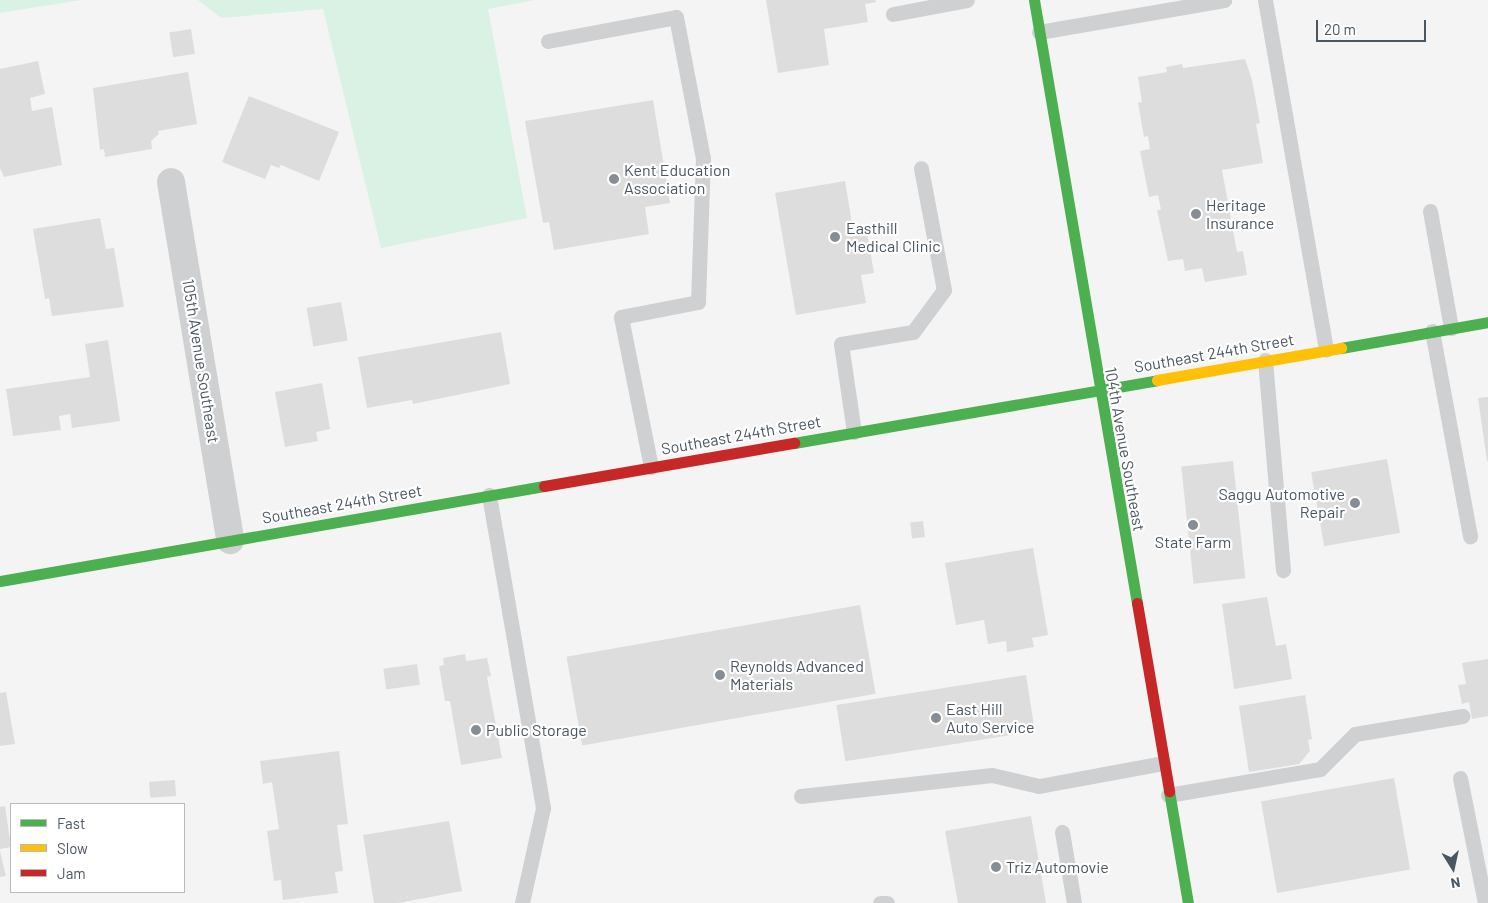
<!DOCTYPE html>
<style>
body{margin:0}
#map{position:relative;width:1488px;height:903px;overflow:hidden;background:#f4f4f4;font-family:Barlow,sans-serif}
div>[style]{position:absolute}
[style*='--x']{left:calc(var(--x)*1px);top:calc(var(--y)*1px);width:calc(var(--w)*1px);rotate:calc(var(--a)*1deg)}
.green>*{inset:0;background:#d9f2e3}
.building>*{inset:0;background:#ddddde;transform-origin:0 0}
.lane>*{height:15px;margin:-7.5px;padding:0 7.5px;transform-origin:7.5px;border-radius:7.5px;background:#ced0d2}
.street>*{height:28px;margin:-14px;padding:0 14px;transform-origin:14px;border-radius:14px;background:#ced0d2}
.fast>*{height:11px;margin:-5.5px;padding:0 5.5px;transform-origin:5.5px;border-radius:5.5px;background:#4caf50}
.slow>*{height:11px;margin:-5.5px;padding:0 5.5px;transform-origin:5.5px;border-radius:5.5px;background:#ffc107}
.jam>*{height:11px;margin:-5.5px;padding:0 5.5px;transform-origin:5.5px;border-radius:5.5px;background:#c62828}
.dots>*{width:14px;height:14px;translate:-50% -50%;box-sizing:border-box;border:2px solid #fff;border-radius:50%}
span{translate:-50% -50%;white-space:nowrap;text-align:center;line-height:1.15;-webkit-text-stroke:4.5px #fff;paint-order:stroke}
.poi-label{font-size:16px;color:#4a5661}
.left{translate:0 -50%;text-align:left}
.right{translate:-100% -50%;text-align:right}
.street-label{font-size:16px;color:#4a5661}
.legend{position:absolute;left:10px;top:803px;width:175px;height:90px;box-sizing:border-box;background:#fff;border:1px solid #b7bbc0;margin:0;padding:6px 9px;list-style:none;font-size:15px;color:#4a5661}
.legend li{display:flex;align-items:center;gap:10px;height:25px}
.legend b{width:25px;border:1px solid #b7bbc0}
.north{position:absolute;left:1428px;top:843px;width:50px;height:50px;-webkit-text-stroke:4px #fff;paint-order:stroke;rotate:170deg;font-size:14px;font-weight:700;line-height:20px;text-align:center;color:#4a5661}
.north::after{content:'';display:block;margin:auto;width:18px;height:22px;background:#4a5661;clip-path:polygon(50% 0,100% 100%,50% 72%,0 100%)}
.scale{position:absolute;left:1316px;top:20px;width:110px;height:22px;box-sizing:border-box;border:2px solid #4a5661;border-top:0;padding-left:6px;font-size:15px;line-height:18px;white-space:nowrap;color:#4a5661;-webkit-text-stroke:4px #fff;paint-order:stroke}
</style>
<div id="map">
<div class="green">
<i style="clip-path:polygon(0 0,81px 0,0 13px)"></i>
<i style="clip-path:polygon(198px 0,535px 0,488px 9px,527px 218px,381px 248px,323px 9px,221px 18px)"></i>
</div>
<div class="building">
<i style="clip-path:polygon(766px 0,875px 0,876px 2px,865px 4px,868px 22px,824px 29px,829px 65px,778px 73px)"></i>
<i style="left:191px;top:29px;width:25px;height:22px;rotate:81deg"></i>
<i style="clip-path:polygon(1245px 59px,1252px 80px,1260px 123px,1256px 124px,1263px 163px,1222px 170px,1237px 252px,1243px 251px,1247px 275px,1205px 282px,1202px 268px,1185px 271px,1183px 259px,1168px 261px,1157px 210px,1161px 210px,1158px 195px,1149px 197px,1140px 151px,1150px 149px,1148px 136px,1144px 137px,1138px 103px,1142px 102px,1138px 77px,1167px 72px,1166px 67px,1182px 64px,1183px 68px)"></i>
<i style="clip-path:polygon(38px 61px,45px 94px,30px 98px,32px 111px,52px 107px,62px 165px,4px 177px,0 168px,0 69px)"></i>
<i style="clip-path:polygon(188px 72px,197px 124px,158px 131px,159px 134px,151px 141px,152px 149px,105px 157px,104px 149px,100px 150px,93px 88px)"></i>
<i style="clip-path:polygon(249px 96px,339px 132px,319px 181px,281px 165px,279px 168px,271px 165px,265px 179px,222px 162px)"></i>
<i style="clip-path:polygon(653px 100px,670px 203px,645px 207px,649px 234px,554px 250px,549px 222px,543px 223px,525px 121px)"></i>
<i style="clip-path:polygon(845px 181px,853px 229px,866px 227px,874px 273px,861px 275px,866px 303px,796px 315px,775px 193px)"></i>
<i style="clip-path:polygon(100px 218px,106px 249px,114px 248px,124px 307px,52px 316px,49px 298px,45px 299px,33px 229px)"></i>
<i style="left:341px;top:302px;width:39px;height:35px;rotate:80deg"></i>
<i style="clip-path:polygon(501px 332px,510px 384px,413px 404px,412px 400px,367px 408px,358px 357px)"></i>
<i style="clip-path:polygon(108px 340px,120px 421px,72px 428px,70px 414px,59px 416px,61px 430px,13px 436px,6px 389px,90px 377px,85px 344px)"></i>
<i style="clip-path:polygon(322px 383px,330px 429px,316px 432px,318px 441px,285px 447px,275px 392px)"></i>
<i style="clip-path:polygon(1488px 397px,1488px 461px,1487px 461px,1478px 398px)"></i>
<i style="left:1387px;top:459px;width:75px;height:77px;rotate:80deg"></i>
<i style="left:1233px;top:461px;width:118px;height:52px;rotate:84deg"></i>
<i style="left:923px;top:521px;width:16px;height:13px;rotate:83deg"></i>
<i style="clip-path:polygon(1033px 548px,1048px 635px,1032px 638px,1034px 647px,1007px 652px,1006px 641px,988px 644px,984px 620px,956px 625px,945px 563px)"></i>
<i style="clip-path:polygon(1267px 597px,1276px 646px,1286px 644px,1292px 679px,1234px 689px,1222px 604px)"></i>
<i style="left:860px;top:605px;width:90px;height:298px;rotate:80deg"></i>
<i style="clip-path:polygon(465px 654px,466px 661px,487px 658px,491px 676px,487px 677px,502px 758px,461px 765px,450px 701px,445px 701px,439px 666px,444px 665px,443px 658px)"></i>
<i style="clip-path:polygon(1488px 659px,1488px 716px,1472px 719px,1469px 702px,1462px 704px,1458px 685px,1466px 684px,1462px 663px)"></i>
<i style="left:417px;top:664px;width:21px;height:34px;rotate:82deg"></i>
<i style="left:1026px;top:675px;width:57px;height:192px;rotate:81deg"></i>
<i style="clip-path:polygon(6px 692px,15px 744px,0 746px,0 693px)"></i>
<i style="clip-path:polygon(1305px 695px,1312px 739px,1308px 740px,1310px 751px,1299px 764px,1249px 772px,1239px 706px)"></i>
<i style="clip-path:polygon(339px 751px,348px 824px,337px 825px,343px 871px,335px 872px,338px 893px,283px 900px,281px 880px,274px 881px,267px 831px,279px 829px,272px 782px,263px 784px,260px 761px)"></i>
<i style="left:1394px;top:778px;width:93px;height:135px;rotate:80deg"></i>
<i style="left:175px;top:780px;width:16px;height:26px;rotate:86deg"></i>
<i style="clip-path:polygon(5px 806px,11px 847px,0 849px,0 807px)"></i>
<i style="clip-path:polygon(1031px 816px,1046px 903px,958px 903px,945px 831px)"></i>
<i style="clip-path:polygon(449px 821px,462px 891px,398px 903px,374px 903px,363px 835px)"></i>
<i style="clip-path:polygon(0 851px,6px 876px,0 877px)"></i>
</div>
<div class="lane">
<i style="--x:1265;--y:0;--w:355;--a:80.1"></i>
<i style="--x:893;--y:14;--w:75;--a:-10.7"></i>
<i style="--x:1039;--y:32;--w:188;--a:-9.8"></i>
<i style="--x:548;--y:41;--w:130;--a:-10.6"></i>
<i style="--x:676;--y:17;--w:144;--a:79.2"></i>
<i style="--x:703;--y:158;--w:144;--a:92"></i>
<i style="--x:698;--y:302;--w:78;--a:169"></i>
<i style="--x:621;--y:317;--w:153;--a:78.7"></i>
<i style="--x:1430;--y:211;--w:119;--a:79.8"></i>
<i style="--x:1432;--y:331;--w:209;--a:79.5"></i>
<i style="--x:1265;--y:360;--w:211;--a:85.1"></i>
<i style="--x:854;--y:432;--w:89;--a:-98.4"></i>
<i style="--x:841;--y:344;--w:73;--a:-9.5"></i>
<i style="--x:913;--y:332;--w:52;--a:-53.6"></i>
<i style="--x:944;--y:290;--w:124;--a:-100.7"></i>
<i style="--x:489;--y:495;--w:318;--a:80.2"></i>
<i style="--x:543;--y:808;--w:97;--a:102.5"></i>
<i style="--x:1460;--y:778;--w:127;--a:78.7"></i>
<i style="--x:1168;--y:795;--w:154;--a:-9.7"></i>
<i style="--x:1320;--y:769;--w:49;--a:-45"></i>
<i style="--x:1355;--y:734;--w:109;--a:-9.5"></i>
<i style="--x:801;--y:796;--w:192;--a:-6.3"></i>
<i style="--x:992;--y:775;--w:48;--a:13.2"></i>
<i style="--x:1039;--y:786;--w:126;--a:-10.5"></i>
<i style="--x:1062;--y:832;--w:72;--a:80.4"></i>
<i style="--x:880;--y:903;--w:7;--a:0"></i>
</div>
<div class="street">
<i style="--x:171;--y:182;--w:363;--a:80.6"></i>
</div>
<div class="fast">
<i style="--x:1034;--y:0;--w:612;--a:80.31"></i>
<i style="--x:1341;--y:348;--w:149;--a:-10"></i>
<i style="--x:794;--y:443;--w:368;--a:-9.8"></i>
<i style="--x:0;--y:581;--w:552;--a:-9.91"></i>
<i style="--x:1169;--y:791;--w:114;--a:80.4"></i>
</div>
<div class="slow">
<i style="--x:1157;--y:380;--w:187;--a:-9.9"></i>
</div>
<div class="jam">
<i style="--x:544;--y:486;--w:254;--a:-9.8"></i>
<i style="--x:1137;--y:603;--w:191;--a:80.3"></i>
</div>
<div class="dots">
<i style="left:614px;top:179px;background:#868d94"></i>
<i style="left:1196px;top:214px;background:#868d94"></i>
<i style="left:835px;top:237px;background:#868d94"></i>
<i style="left:1355px;top:503px;background:#868d94"></i>
<i style="left:1193px;top:525px;background:#868d94"></i>
<i style="left:720px;top:675px;background:#868d94"></i>
<i style="left:936px;top:718px;background:#868d94"></i>
<i style="left:476px;top:730px;background:#868d94"></i>
<i style="left:996px;top:867px;background:#868d94"></i>
</div>
<div class="poi-label">
<span class="left" style="left:624px;top:179px">Kent Education<br>Association</span>
<span class="left" style="left:1206px;top:214px">Heritage<br>Insurance</span>
<span class="left" style="left:846px;top:237px">Easthill<br>Medical Clinic</span>
<span class="right" style="left:1345px;top:503px">Saggu Automotive<br>Repair</span>
<span style="left:1193px;top:542px">State Farm</span>
<span class="left" style="left:730px;top:675px">Reynolds Advanced<br>Materials</span>
<span class="left" style="left:946px;top:718px">East Hill<br>Auto Service</span>
<span class="left" style="left:486px;top:730px">Public Storage</span>
<span class="left" style="left:1006px;top:867px">Triz Automovie</span>
</div>
<div class="street-label">
<span style="left:1214px;top:353px;rotate:-10deg">Southeast 244th Street</span>
<span style="left:201px;top:361px;rotate:81deg">105th Avenue Southeast</span>
<span style="left:741px;top:435px;rotate:-10deg">Southeast 244th Street</span>
<span style="left:1125px;top:449px;rotate:80deg">104th Avenue Southeast</span>
<span style="left:342px;top:504px;rotate:-10deg">Southeast 244th Street</span>
</div>
<ul class="legend">
<li><b style="height:6px;background:#4caf50"></b>Fast</li>
<li><b style="height:6px;background:#ffc107"></b>Slow</li>
<li><b style="height:6px;background:#c62828"></b>Jam</li>
</ul>
<div class="north">N</div>
<div class="scale">20 m</div>
</div>
